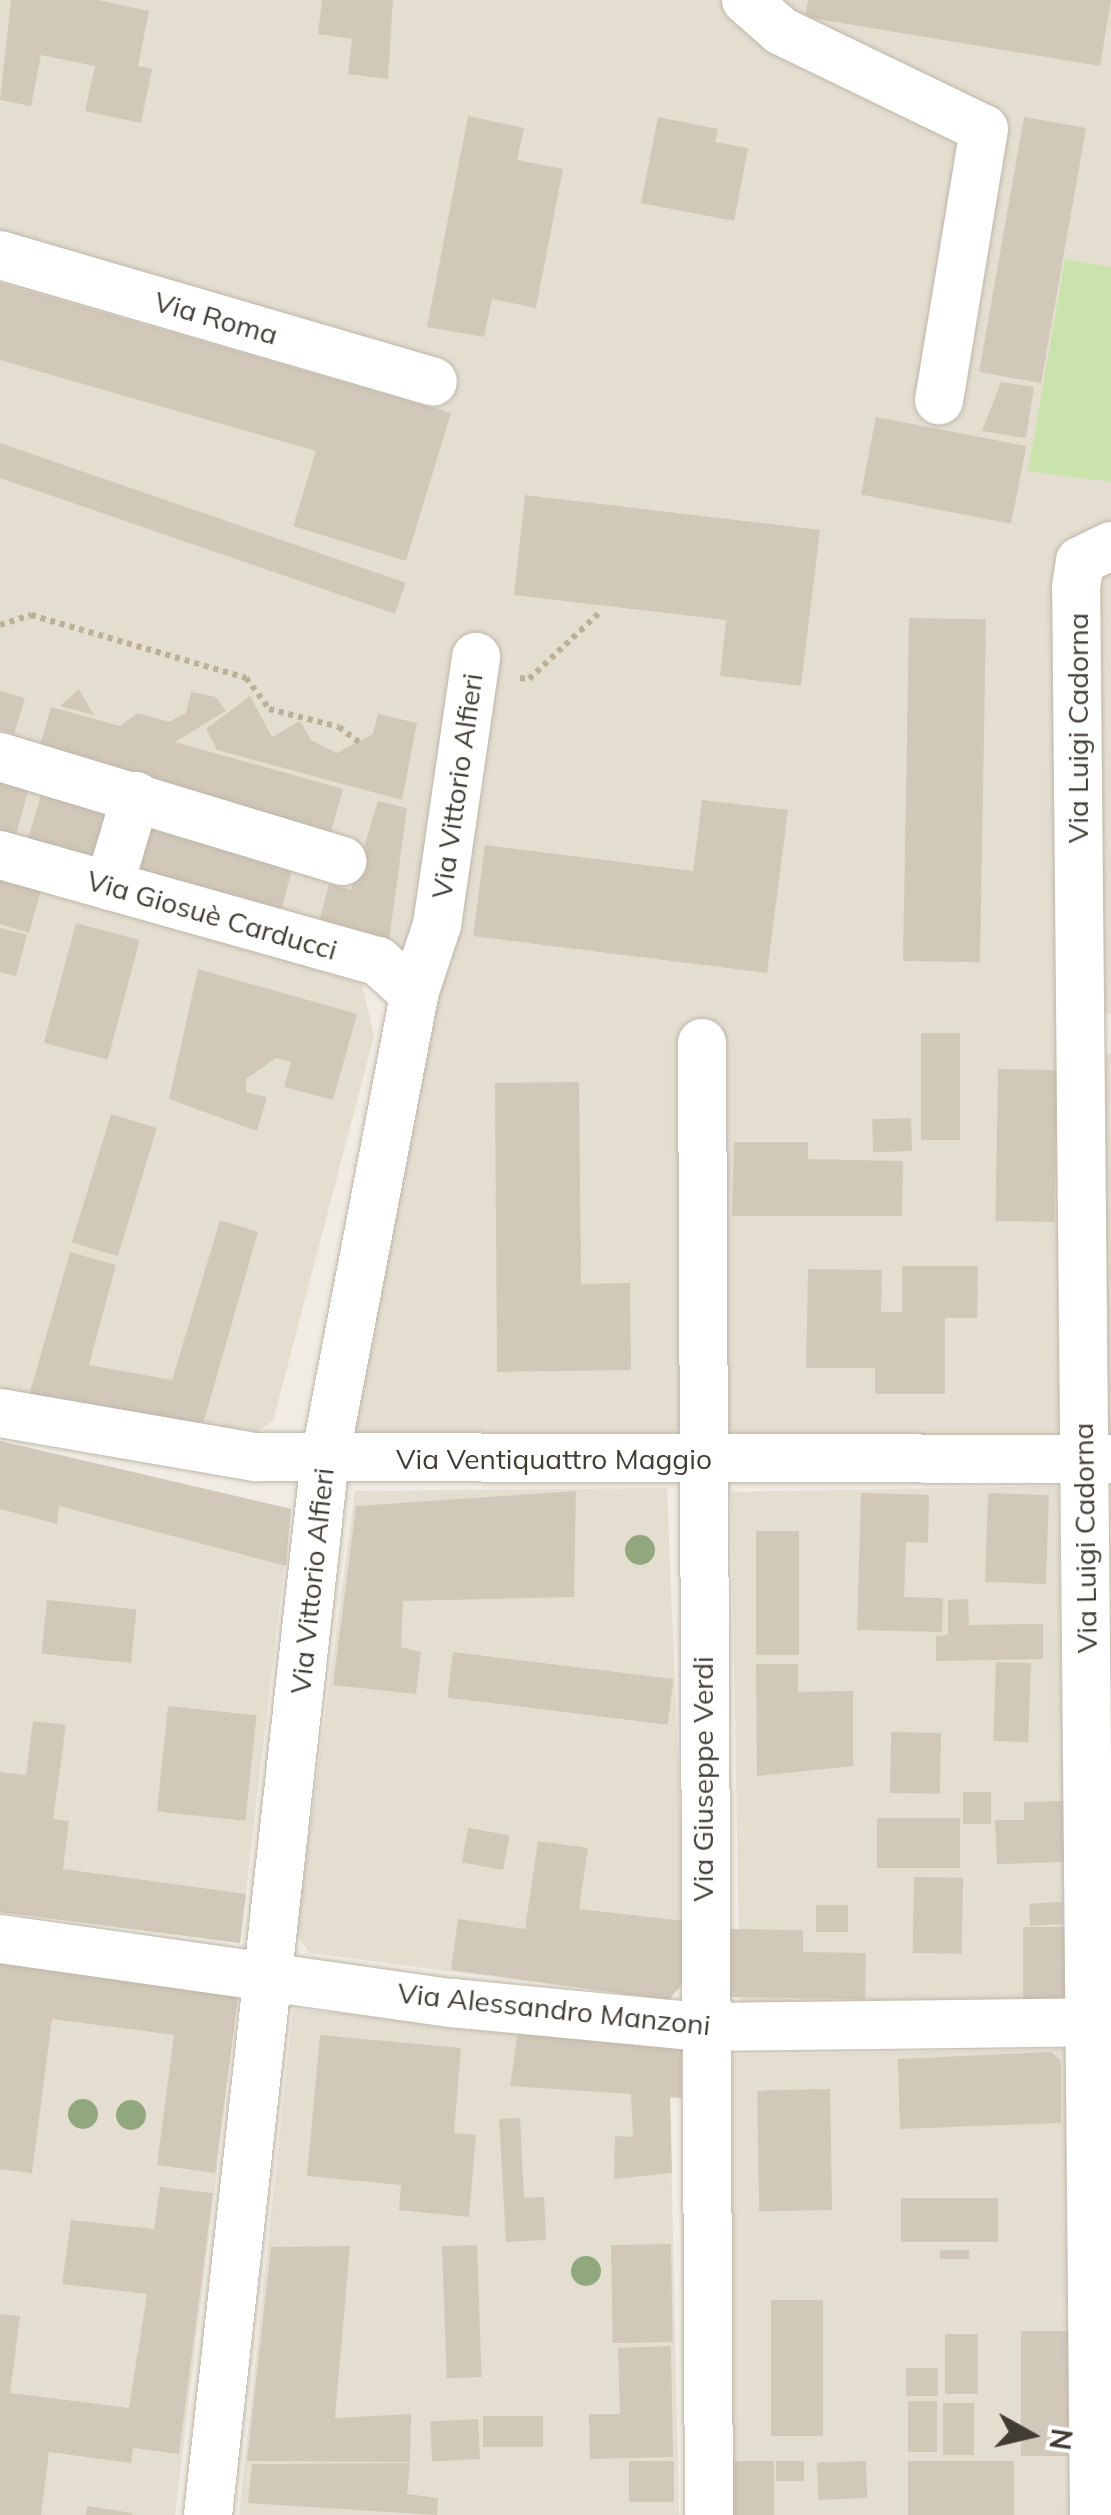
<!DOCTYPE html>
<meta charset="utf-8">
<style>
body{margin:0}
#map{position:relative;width:1111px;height:2515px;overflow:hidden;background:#f0ece3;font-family:Mulish,sans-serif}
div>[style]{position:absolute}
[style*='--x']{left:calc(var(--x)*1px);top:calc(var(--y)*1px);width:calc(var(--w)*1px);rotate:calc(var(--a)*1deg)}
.residential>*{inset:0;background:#e4ded1;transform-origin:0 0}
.green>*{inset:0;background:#cae3ad}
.building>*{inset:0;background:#d1c8b9;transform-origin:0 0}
.path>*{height:6px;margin-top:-3px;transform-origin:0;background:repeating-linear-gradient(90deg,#bcb098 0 5px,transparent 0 10px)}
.roads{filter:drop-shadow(0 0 2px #beb7a9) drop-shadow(0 0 2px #beb7a9)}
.minor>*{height:48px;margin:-24px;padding:0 24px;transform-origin:24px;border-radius:24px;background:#fff}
.trees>*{width:30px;height:30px;margin:-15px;border-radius:50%;background:#91a77e}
span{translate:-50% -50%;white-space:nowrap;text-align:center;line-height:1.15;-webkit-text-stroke:9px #fff;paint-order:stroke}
.street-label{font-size:28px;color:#413c34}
.north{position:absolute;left:981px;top:2385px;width:100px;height:100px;-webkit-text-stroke:8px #fff;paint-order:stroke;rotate:98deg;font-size:28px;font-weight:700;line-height:40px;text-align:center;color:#413c34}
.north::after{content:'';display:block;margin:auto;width:35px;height:45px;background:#413c34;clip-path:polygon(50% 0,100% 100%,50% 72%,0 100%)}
</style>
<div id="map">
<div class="residential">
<i style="clip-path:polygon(0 0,1111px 0,1111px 1014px,1064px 1014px,1067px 1439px,339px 1444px,438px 972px,0 847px)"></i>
<i style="clip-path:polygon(0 863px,358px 966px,374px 1036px,273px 1421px,244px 1441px,0 1399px)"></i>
<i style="clip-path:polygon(1100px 1054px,1111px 1054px,1111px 1434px,1108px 1435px)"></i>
<i style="clip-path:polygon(0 1441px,291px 1509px,240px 1943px,0 1912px)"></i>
<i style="left:1058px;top:1486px;width:513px;height:327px;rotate:89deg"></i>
<i style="clip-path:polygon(667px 1488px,687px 1978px,669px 2000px,310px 1953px,296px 1933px,355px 1491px)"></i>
<i style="clip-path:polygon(0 1962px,239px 1989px,175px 2515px,0 2515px)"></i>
<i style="clip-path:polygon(293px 2009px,682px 2044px,682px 2098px,670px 2098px,679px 2515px,239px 2515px)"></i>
<i style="left:1071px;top:2049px;width:466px;height:346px;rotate:89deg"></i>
</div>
<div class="green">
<i style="clip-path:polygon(1065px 259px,1111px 267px,1111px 482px,1028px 471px)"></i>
</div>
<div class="building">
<i style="clip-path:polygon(11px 0,98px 0,149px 11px,138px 66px,152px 69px,141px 123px,85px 111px,95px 66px,41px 55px,31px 106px,0 100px)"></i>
<i style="clip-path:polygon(322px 0,393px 0,388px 79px,348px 74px,352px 39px,318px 34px)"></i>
<i style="clip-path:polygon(808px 0,1111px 0,1100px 66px,805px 17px)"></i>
<i style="clip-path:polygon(468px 116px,524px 128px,517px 160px,563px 169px,536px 308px,492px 299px,484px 337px,427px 327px)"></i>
<i style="clip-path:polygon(658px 117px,718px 129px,715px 142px,748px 148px,734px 221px,641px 203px)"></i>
<i style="left:1024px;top:117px;width:63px;height:259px;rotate:10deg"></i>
<i style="clip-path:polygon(0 283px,451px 413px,406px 561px,293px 526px,316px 451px,0 360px)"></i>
<i style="clip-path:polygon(1001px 382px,1034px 387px,1026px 438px,982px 431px)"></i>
<i style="left:876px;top:417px;width:153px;height:79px;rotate:11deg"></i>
<i style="left:0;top:443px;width:429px;height:33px;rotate:19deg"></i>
<i style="clip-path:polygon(525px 495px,820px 530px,801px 686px,720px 676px,726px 620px,514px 595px)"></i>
<i style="left:909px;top:618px;width:77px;height:343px;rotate:1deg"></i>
<i style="clip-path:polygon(79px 689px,94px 715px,60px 706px)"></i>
<i style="clip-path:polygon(0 691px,25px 698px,14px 734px,0 730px)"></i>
<i style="clip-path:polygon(191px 692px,216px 697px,226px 711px,175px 742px,343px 789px,331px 832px,39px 749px,51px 707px,120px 726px,138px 713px,169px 722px,186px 713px)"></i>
<i style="clip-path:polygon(250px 696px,272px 737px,300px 721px,311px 740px,337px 753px,373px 734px,378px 714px,417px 723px,402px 800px,217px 750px,206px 729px)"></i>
<i style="clip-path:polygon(0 779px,29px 787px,14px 843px,0 840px)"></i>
<i style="clip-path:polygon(41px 795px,111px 814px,99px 855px,86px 865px,25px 849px)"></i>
<i style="clip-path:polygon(702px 800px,788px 810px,767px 973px,473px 936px,485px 845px,693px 871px)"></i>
<i style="clip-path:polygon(378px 801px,407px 808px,388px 948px,317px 930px,329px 884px,351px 890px)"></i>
<i style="left:143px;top:827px;width:155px;height:47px;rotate:15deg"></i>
<i style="clip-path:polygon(0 870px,43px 883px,29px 933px,0 924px)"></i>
<i style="left:76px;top:923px;width:66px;height:124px;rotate:15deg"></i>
<i style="clip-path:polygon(0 928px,27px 935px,16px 976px,0 972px)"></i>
<i style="clip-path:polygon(198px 969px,357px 1014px,333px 1100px,284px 1087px,291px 1062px,276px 1058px,246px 1079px,246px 1092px,267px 1097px,257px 1131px,169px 1099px)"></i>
<i style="left:921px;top:1033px;width:39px;height:107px"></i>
<i style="left:998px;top:1069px;width:59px;height:152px;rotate:1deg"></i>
<i style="clip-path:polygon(579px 1082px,581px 1284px,630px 1283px,631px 1370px,497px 1372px,495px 1083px)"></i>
<i style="left:111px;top:1114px;width:48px;height:134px;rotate:17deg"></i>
<i style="left:911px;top:1118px;width:33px;height:39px;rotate:88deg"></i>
<i style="clip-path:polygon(734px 1142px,808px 1142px,808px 1159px,903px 1161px,902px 1216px,732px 1216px)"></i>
<i style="clip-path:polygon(220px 1220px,258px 1232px,202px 1428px,28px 1399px,70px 1252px,116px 1265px,89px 1365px,172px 1380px)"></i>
<i style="clip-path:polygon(902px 1266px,978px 1266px,977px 1318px,945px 1318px,945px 1394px,875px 1394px,875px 1368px,806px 1368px,808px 1269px,882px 1270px,881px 1312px,902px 1312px)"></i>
<i style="clip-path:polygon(0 1441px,291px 1509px,286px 1566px,59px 1506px,57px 1524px,0 1509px)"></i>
<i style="clip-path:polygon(576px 1491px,574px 1597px,403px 1601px,401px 1647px,421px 1652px,416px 1694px,333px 1685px,356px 1506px)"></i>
<i style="clip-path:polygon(861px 1493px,929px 1495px,928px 1543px,906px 1542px,904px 1597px,943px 1598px,942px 1632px,857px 1630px)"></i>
<i style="left:988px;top:1493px;width:61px;height:89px;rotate:2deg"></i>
<i style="left:756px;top:1531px;width:43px;height:124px"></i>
<i style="clip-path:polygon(968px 1599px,969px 1625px,1043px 1624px,1043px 1659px,936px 1661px,936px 1636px,948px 1635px,948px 1600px)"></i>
<i style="left:47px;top:1600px;width:90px;height:54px;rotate:6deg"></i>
<i style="left:453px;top:1652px;width:222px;height:46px;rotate:7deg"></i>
<i style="left:996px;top:1662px;width:35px;height:79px;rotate:2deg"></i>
<i style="clip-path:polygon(756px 1664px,798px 1664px,798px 1692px,853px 1691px,853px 1766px,757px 1776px)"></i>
<i style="left:168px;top:1706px;width:89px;height:106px;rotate:6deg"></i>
<i style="clip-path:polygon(33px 1721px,66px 1725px,53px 1819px,69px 1821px,63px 1869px,246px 1894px,240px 1943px,0 1912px,0 1772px,26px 1775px)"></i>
<i style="left:891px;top:1732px;width:50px;height:61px;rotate:1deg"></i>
<i style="left:963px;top:1792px;width:28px;height:32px"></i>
<i style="clip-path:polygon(1064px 1801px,1065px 1862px,997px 1864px,995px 1820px,1024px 1820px,1024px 1802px)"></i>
<i style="left:877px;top:1818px;width:83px;height:50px"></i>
<i style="left:468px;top:1828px;width:42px;height:35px;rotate:10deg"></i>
<i style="clip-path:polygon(538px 1841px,588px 1848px,579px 1909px,685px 1921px,687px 1978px,669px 2000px,451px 1970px,458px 1919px,525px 1929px)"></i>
<i style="left:914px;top:1877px;width:49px;height:76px;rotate:1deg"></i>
<i style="left:1062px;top:1902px;width:22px;height:33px;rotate:87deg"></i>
<i style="left:848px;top:1905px;width:27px;height:32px;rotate:90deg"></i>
<i style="left:1023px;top:1927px;width:44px;height:72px"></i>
<i style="clip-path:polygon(727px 1929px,803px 1930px,803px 1952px,866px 1953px,865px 1999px,726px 1997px)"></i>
<i style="clip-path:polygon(0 1962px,239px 1989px,215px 2173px,157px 2165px,174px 2035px,52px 2019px,32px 2173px,0 2169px)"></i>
<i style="clip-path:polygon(518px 2031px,682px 2044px,682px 2098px,670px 2097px,672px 2173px,614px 2179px,615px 2136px,633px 2137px,631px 2094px,510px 2086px)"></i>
<i style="clip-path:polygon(320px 2035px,461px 2048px,454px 2133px,476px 2135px,469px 2217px,399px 2210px,401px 2185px,307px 2176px)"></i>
<i style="clip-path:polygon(1051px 2052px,1061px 2061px,1061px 2123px,900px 2129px,898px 2059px)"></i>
<i style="left:830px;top:2089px;width:121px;height:73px;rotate:89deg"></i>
<i style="clip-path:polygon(520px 2118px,524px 2198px,544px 2197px,546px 2240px,506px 2242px,499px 2119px)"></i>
<i style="clip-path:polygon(160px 2187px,213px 2193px,179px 2454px,133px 2448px,131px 2463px,49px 2452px,41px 2515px,0 2515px,0 2314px,20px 2316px,10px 2393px,129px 2408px,147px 2294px,62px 2284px,71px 2220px,154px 2229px)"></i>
<i style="left:901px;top:2198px;width:97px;height:44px"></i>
<i style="left:671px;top:2244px;width:98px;height:60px;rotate:89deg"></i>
<i style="left:477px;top:2245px;width:132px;height:35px;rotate:88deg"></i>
<i style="clip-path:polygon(350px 2246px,335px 2418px,411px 2414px,410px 2462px,247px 2461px,271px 2247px)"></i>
<i style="left:940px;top:2250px;width:29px;height:9px"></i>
<i style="left:771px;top:2300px;width:52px;height:136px"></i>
<i style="left:1021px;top:2331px;width:47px;height:125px"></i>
<i style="left:945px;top:2334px;width:33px;height:60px"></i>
<i style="clip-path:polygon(671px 2346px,673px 2457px,590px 2459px,589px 2414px,620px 2414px,618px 2348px)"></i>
<i style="left:938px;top:2368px;width:28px;height:32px;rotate:90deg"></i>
<i style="left:937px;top:2401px;width:51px;height:29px;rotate:90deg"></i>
<i style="left:943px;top:2403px;width:31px;height:52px"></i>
<i style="left:543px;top:2416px;width:31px;height:60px;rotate:90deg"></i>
<i style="left:478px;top:2419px;width:40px;height:48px;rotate:87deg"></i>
<i style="left:674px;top:2461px;width:41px;height:45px;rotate:90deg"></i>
<i style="left:774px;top:2461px;width:54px;height:45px;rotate:90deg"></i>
<i style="left:804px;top:2461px;width:20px;height:28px;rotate:90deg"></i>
<i style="left:866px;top:2461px;width:37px;height:49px;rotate:88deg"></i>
<i style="left:1014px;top:2461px;width:54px;height:106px;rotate:90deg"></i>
<i style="clip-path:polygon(410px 2463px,407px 2494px,438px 2498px,437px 2515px,248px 2503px,252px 2464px)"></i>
<i style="clip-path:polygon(87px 2506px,132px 2513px,132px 2515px,86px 2515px)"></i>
</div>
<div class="path">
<i style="--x:0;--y:625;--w:33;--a:-18"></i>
<i style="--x:31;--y:615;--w:224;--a:16.3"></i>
<i style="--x:246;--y:678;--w:39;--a:53"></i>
<i style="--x:269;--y:709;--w:72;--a:14.4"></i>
<i style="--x:339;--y:727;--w:25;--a:37"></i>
<i style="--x:520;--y:678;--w:9;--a:6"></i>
<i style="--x:529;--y:679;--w:98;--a:-43.3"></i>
</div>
<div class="roads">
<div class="minor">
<i style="--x:746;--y:0;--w:47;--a:41.5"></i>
<i style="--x:781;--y:31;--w:225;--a:25.8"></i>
<i style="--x:984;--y:129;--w:275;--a:99.4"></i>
<i style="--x:0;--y:255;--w:451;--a:16.3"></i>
<i style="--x:0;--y:757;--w:358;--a:16.9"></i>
<i style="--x:0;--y:855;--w:393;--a:15.7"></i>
<i style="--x:378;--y:961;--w:49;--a:42.5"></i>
<i style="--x:109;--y:886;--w:94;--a:-73.3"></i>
<i style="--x:702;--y:1043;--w:1472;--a:89.73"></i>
<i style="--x:0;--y:1413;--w:260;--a:9.8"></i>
<i style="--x:256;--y:1457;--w:855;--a:0.13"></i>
<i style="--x:0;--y:1939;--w:457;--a:8.1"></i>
<i style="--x:452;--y:2003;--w:252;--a:5.5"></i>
<i style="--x:703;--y:2027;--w:408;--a:-0.7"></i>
<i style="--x:208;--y:2515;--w:1063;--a:-83.68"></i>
<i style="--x:325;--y:1458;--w:472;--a:-79.1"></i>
<i style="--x:414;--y:994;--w:73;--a:-71.6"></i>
<i style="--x:437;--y:925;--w:271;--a:-81.7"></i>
<i style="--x:1094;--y:2515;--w:1928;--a:-90.53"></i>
<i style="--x:1076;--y:587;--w:26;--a:-81"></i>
<i style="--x:1080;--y:561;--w:34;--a:-26"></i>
</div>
</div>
<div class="trees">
<i style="left:640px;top:1550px"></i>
<i style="left:83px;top:2114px"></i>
<i style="left:131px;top:2115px"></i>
<i style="left:586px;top:2271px"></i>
</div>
<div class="street-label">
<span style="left:216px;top:318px;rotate:16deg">Via Roma</span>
<span style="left:1078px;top:728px;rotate:-90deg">Via Luigi Cadorna</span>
<span style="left:457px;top:786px;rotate:-82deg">Via Vittorio Alfieri</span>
<span style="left:212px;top:915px;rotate:16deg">Via Giosuè Carducci</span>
<span style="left:554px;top:1459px">Via Ventiquattro Maggio</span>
<span style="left:1085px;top:1538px;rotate:-91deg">Via Luigi Cadorna</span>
<span style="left:312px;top:1581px;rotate:-84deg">Via Vittorio Alfieri</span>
<span style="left:703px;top:1779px;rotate:-90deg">Via Giuseppe Verdi</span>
<span style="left:554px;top:2009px;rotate:6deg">Via Alessandro Manzoni</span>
</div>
<div class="north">N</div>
</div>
